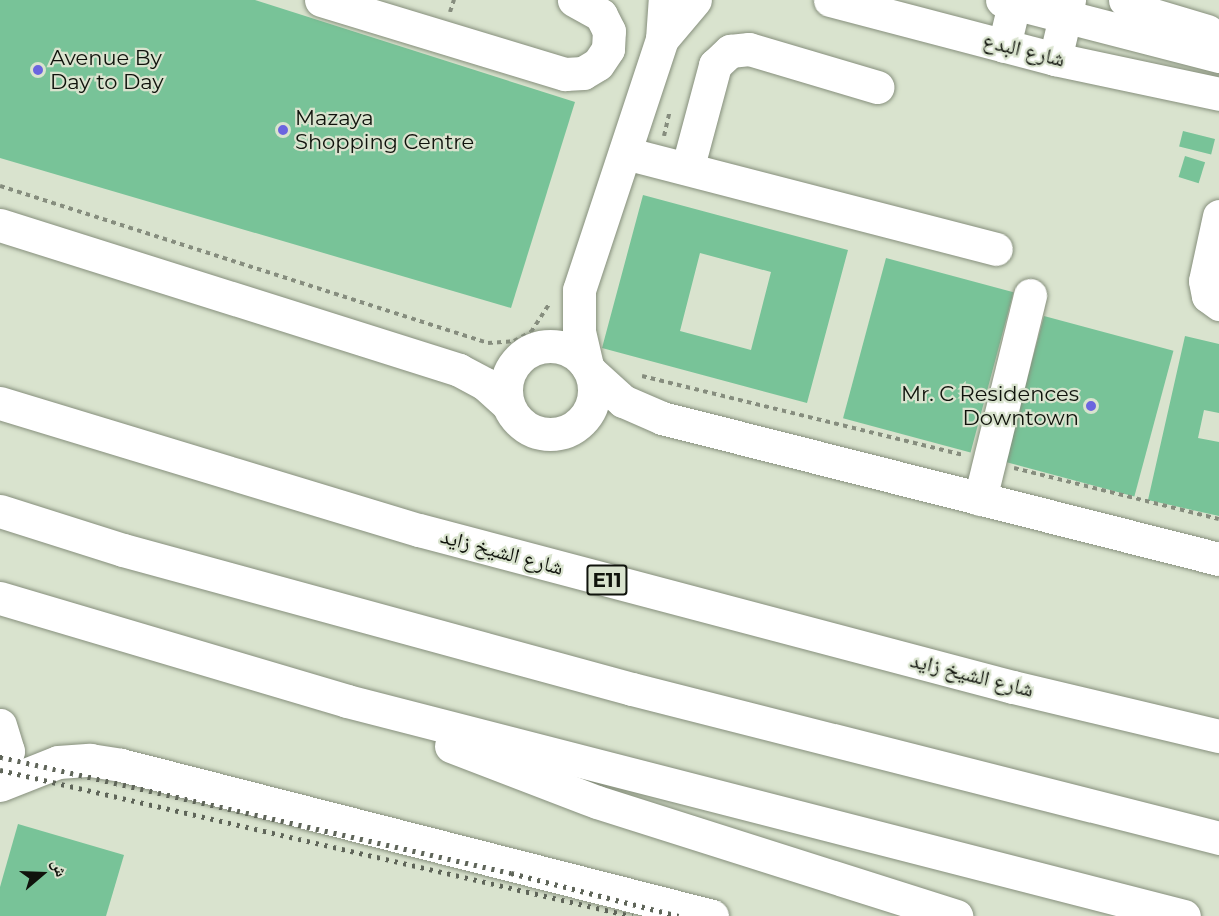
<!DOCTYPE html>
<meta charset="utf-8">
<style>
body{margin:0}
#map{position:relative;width:1219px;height:916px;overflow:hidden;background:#d9e3ce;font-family:Montserrat,"Noto Naskh Arabic",sans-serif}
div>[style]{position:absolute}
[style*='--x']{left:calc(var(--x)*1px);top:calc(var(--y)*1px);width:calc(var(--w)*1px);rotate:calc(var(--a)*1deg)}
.building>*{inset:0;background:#78c398;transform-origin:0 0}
.path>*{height:4px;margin-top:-2px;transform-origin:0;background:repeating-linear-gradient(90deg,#868d7e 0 4.5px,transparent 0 9px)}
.roads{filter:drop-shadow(0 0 2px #868f7c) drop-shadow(0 0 2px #868f7c)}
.minor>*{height:33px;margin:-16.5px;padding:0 16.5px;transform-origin:16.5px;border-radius:16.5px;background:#fff}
.minor>.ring{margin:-16.5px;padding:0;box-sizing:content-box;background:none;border:33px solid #fff;border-radius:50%}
.major>*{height:33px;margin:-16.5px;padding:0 16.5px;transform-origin:16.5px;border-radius:16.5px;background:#fff}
.highway>*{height:33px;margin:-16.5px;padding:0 16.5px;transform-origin:16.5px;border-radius:16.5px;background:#fff}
.rail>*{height:4.5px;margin-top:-2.25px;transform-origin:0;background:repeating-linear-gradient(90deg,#5f6559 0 3px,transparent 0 9px)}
.dots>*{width:16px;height:16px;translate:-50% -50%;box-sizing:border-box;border:3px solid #d9e3ce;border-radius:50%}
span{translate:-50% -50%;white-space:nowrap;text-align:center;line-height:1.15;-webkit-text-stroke:4.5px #d9e3ce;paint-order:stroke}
.shield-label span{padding:2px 4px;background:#d9e3ce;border:2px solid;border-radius:4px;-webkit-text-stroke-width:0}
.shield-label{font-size:20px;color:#10130c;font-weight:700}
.street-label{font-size:21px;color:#10130c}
.poi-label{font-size:21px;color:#10130c}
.left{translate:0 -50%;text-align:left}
.right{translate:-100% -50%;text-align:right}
.north{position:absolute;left:12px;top:844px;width:60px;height:60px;-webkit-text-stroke:4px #d9e3ce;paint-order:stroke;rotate:71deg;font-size:16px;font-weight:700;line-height:24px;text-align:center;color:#10130c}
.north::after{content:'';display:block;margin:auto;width:21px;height:27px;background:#10130c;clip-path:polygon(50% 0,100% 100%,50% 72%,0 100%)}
</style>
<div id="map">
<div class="building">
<i style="clip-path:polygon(0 0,255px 0,575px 102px,511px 308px,0 158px)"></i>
<i style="left:1183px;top:131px;width:33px;height:16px;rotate:14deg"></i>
<i style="left:1185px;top:156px;width:21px;height:22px;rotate:17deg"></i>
<i style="clip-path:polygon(evenodd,643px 195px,848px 250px,807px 403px,602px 348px,643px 195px,700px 253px,771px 272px,751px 350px,680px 331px,700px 253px)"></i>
<i style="left:886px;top:258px;width:132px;height:166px;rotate:15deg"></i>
<i style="left:1044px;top:316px;width:134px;height:151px;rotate:15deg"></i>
<i style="clip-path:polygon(1185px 336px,1219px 344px,1219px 413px,1204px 410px,1198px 438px,1219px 442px,1219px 516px,1148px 500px)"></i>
<i style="clip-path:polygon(18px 824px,124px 855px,106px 916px,0 916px,0 887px)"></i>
</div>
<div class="path">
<i style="--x:450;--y:12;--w:13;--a:-72"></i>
<i style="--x:664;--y:136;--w:26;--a:-77"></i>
<i style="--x:0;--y:186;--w:513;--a:17.83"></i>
<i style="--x:488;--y:343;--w:26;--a:-4"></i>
<i style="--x:514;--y:341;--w:19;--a:-28"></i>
<i style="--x:531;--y:332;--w:35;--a:-57"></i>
<i style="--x:642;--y:376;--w:331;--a:13.8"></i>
<i style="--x:1014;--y:468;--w:211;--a:14"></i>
</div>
<div class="roads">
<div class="minor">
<i style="--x:321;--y:0;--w:255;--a:16.9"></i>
<i style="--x:565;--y:74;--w:18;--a:-3"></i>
<i style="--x:583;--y:73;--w:17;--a:-31"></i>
<i style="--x:598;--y:64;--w:18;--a:-56"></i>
<i style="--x:608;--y:49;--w:18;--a:-87"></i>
<i style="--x:609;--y:31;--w:18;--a:-117"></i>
<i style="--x:601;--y:15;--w:31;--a:-151"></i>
<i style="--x:662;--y:39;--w:51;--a:-49.8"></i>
<i style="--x:1004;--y:46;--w:47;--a:-76.6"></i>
<i style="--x:1055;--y:59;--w:61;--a:-76.7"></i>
<i style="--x:625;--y:153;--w:383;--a:14.5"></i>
<i style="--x:688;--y:166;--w:105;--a:-75"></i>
<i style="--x:715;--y:65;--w:21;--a:-43"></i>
<i style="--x:730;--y:51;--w:19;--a:-6"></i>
<i style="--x:749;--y:49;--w:134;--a:16.5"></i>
<i style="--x:1219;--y:216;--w:66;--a:102.2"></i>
<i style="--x:1205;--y:281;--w:15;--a:79"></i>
<i style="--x:1208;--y:296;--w:14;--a:36"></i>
<i style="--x:0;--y:225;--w:481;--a:17.5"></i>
<i style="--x:459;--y:370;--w:30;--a:28"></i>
<i style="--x:485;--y:384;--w:31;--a:42"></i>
<i class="ring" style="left:506px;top:346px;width:55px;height:55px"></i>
<i style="--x:587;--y:366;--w:35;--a:-103"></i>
<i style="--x:579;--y:332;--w:42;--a:-90"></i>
<i style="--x:579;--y:290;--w:264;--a:-71.7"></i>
<i style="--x:662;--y:39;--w:39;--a:-86"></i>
<i style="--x:592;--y:373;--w:42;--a:42.1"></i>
<i style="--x:623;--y:401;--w:43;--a:23.6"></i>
<i style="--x:662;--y:418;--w:575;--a:14.21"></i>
<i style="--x:980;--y:499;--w:210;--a:-76.2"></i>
<i style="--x:0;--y:725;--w:27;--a:73"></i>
<i style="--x:8;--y:751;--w:29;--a:106"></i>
<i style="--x:0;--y:785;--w:62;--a:-21.6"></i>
<i style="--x:58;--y:762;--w:32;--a:-4"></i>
<i style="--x:90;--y:760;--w:31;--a:9"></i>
<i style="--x:121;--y:765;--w:610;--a:14.33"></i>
</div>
<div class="major">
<i style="--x:830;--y:0;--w:233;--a:14.7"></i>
<i style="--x:1055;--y:59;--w:168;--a:12"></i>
<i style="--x:1002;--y:0;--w:224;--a:14.5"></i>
<i style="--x:1125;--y:0;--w:26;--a:31"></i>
<i style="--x:1147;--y:13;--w:63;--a:16.7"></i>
</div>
<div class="highway">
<i style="--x:0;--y:403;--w:438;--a:16.9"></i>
<i style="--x:419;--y:530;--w:614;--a:14.81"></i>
<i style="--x:1013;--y:687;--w:212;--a:13.4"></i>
<i style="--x:0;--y:511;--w:129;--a:17.6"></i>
<i style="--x:123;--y:550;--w:528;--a:15.27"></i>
<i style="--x:632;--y:689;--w:606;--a:14.24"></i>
<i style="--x:0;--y:598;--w:362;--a:16.5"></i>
<i style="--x:347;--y:701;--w:864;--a:14.41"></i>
<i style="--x:451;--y:746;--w:156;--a:21"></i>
<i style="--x:597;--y:802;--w:377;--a:17.6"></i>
</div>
</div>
<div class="rail">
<i style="--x:0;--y:757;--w:524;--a:12.79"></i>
<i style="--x:511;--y:873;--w:173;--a:14.4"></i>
<i style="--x:0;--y:770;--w:649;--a:13.01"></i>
</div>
<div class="dots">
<i style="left:38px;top:70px;background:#6b65df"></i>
<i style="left:283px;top:130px;background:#6b65df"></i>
<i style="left:1091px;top:406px;background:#6b65df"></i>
</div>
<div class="shield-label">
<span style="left:607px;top:580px">E11</span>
</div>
<div class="street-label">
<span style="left:1024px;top:50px;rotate:14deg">شارع البدع</span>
<span style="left:502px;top:552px;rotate:15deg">شارع الشيخ زايد</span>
<span style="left:972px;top:675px;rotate:14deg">شارع الشيخ زايد</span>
</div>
<div class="poi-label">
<span class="left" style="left:50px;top:70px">Avenue By<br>Day to Day</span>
<span class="left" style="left:295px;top:130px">Mazaya<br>Shopping Centre</span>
<span class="right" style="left:1079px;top:406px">Mr. C Residences<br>Downtown</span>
</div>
<div class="north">ش</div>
</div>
